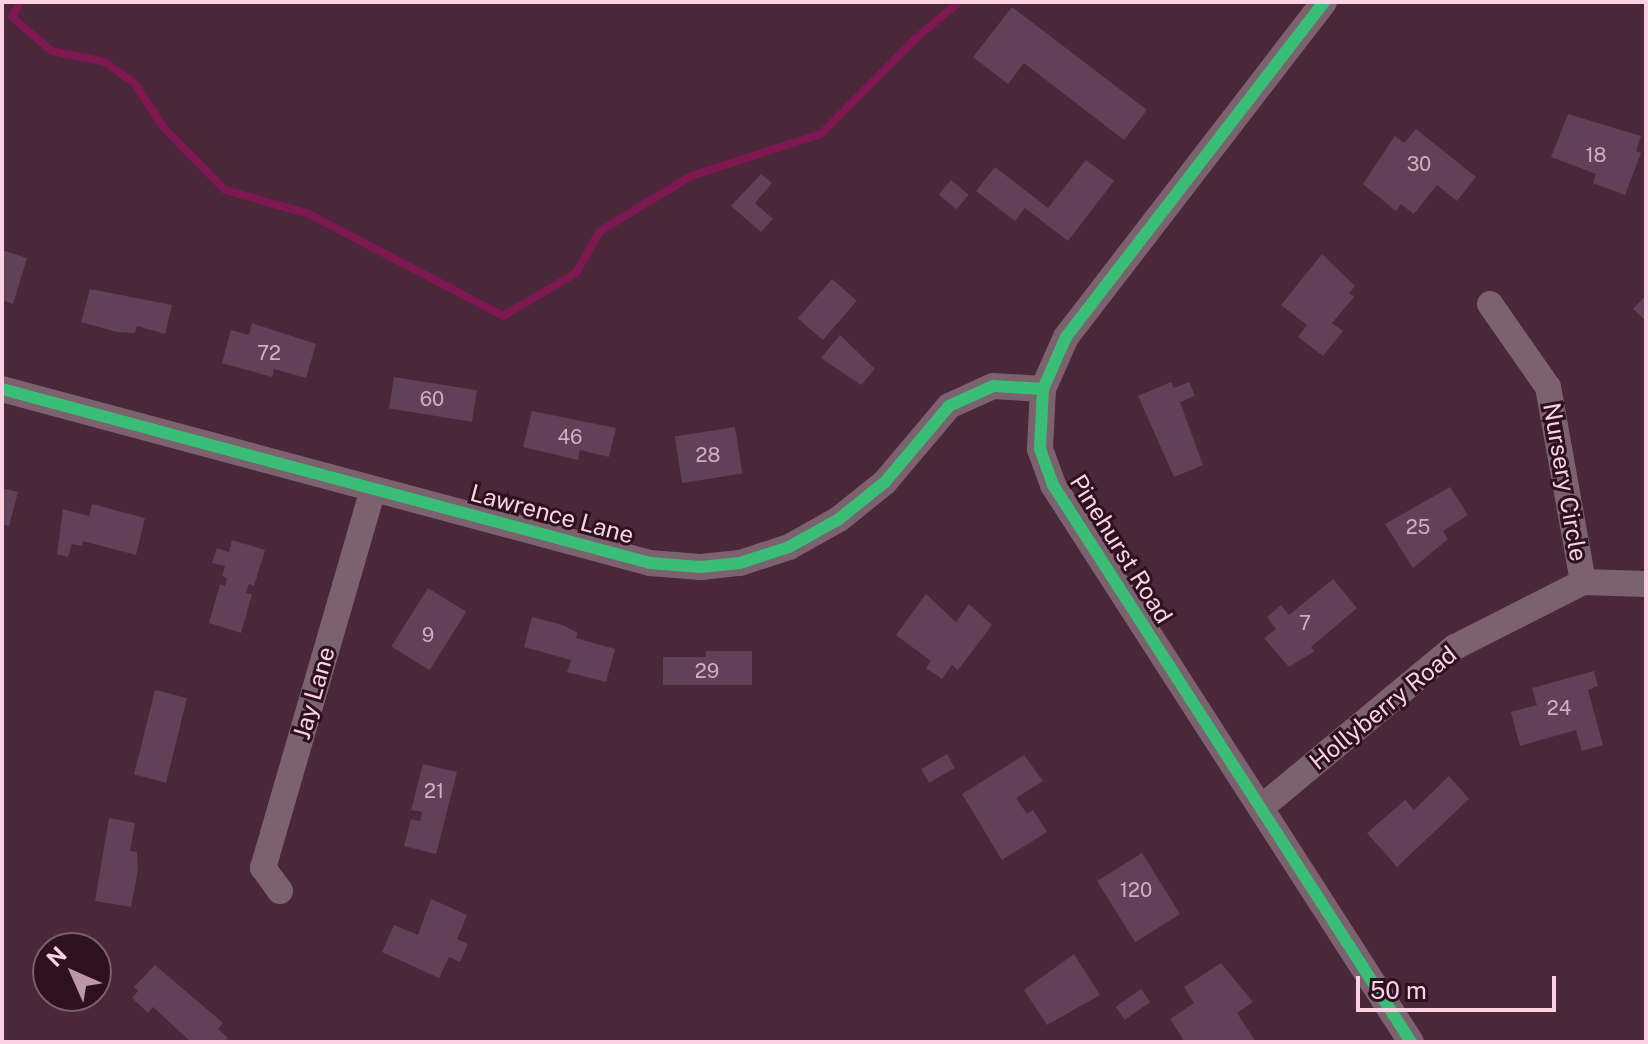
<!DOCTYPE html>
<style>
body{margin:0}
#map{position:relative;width:1648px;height:1044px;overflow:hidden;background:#4a2739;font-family:"Public Sans",sans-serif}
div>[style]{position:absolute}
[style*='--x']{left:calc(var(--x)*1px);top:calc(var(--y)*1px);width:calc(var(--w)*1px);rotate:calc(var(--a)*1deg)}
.stream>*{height:8px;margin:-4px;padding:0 4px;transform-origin:4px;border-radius:4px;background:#7e1851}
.building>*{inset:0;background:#614157;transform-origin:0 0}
.minor>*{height:26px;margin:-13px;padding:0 13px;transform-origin:13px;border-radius:13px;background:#7c626e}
.cycleway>*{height:12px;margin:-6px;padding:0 6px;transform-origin:6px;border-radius:6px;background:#3abd76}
span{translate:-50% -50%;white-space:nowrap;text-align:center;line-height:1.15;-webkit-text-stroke:6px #2d111e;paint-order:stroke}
.number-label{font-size:20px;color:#d4aebf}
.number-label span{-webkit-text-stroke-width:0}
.street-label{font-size:24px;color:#fbd2e2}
.frame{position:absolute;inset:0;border:4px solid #fbd2e2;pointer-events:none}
.north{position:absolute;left:32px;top:932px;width:80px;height:80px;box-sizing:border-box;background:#2d111e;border:2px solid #7f5e6c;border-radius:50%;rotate:315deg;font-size:22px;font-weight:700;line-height:32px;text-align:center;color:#fbd2e2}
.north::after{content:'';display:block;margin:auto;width:28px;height:36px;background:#bd96a7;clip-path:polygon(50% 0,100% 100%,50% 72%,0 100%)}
.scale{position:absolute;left:1356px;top:976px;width:200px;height:36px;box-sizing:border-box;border:4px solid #fbd2e2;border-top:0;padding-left:10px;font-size:24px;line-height:28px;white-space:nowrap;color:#fbd2e2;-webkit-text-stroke:6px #2d111e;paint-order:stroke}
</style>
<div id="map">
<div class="stream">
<i style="--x:20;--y:2;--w:17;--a:118"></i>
<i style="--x:12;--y:17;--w:52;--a:40.4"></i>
<i style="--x:52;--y:51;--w:54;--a:11.7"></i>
<i style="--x:105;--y:62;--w:37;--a:36"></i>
<i style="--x:135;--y:84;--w:53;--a:56.6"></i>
<i style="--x:164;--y:128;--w:87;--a:45.5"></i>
<i style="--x:225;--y:190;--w:87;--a:15.9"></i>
<i style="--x:309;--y:214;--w:219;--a:27.7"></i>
<i style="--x:503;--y:316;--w:85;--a:-30.5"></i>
<i style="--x:576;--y:273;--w:48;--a:-60.3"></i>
<i style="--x:600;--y:231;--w:106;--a:-31.1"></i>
<i style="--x:691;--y:176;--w:137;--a:-17.9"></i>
<i style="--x:821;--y:134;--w:134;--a:-45.3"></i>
<i style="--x:915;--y:39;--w:57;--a:-40.1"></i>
</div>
<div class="building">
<i style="clip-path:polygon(1012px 7px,1147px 110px,1124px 140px,1024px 63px,1008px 84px,973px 57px)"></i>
<i style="clip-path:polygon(1568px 114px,1641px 136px,1636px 151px,1641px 153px,1625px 195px,1593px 183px,1596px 174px,1551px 157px)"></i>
<i style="clip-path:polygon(1416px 129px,1476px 177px,1457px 201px,1437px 185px,1414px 214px,1401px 204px,1396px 211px,1363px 184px,1395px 136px,1404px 143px)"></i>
<i style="clip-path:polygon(1086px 160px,1114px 181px,1068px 241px,1025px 208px,1015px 221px,976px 191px,995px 167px,1048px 208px)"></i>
<i style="clip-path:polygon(761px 174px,772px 183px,755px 203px,773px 219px,761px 232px,731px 206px)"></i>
<i style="left:951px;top:180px;width:23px;height:19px;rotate:40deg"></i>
<i style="clip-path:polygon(2px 250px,27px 258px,13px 304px,2px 300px)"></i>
<i style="clip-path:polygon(1322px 254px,1355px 286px,1349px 293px,1354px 297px,1332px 323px,1343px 331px,1323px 356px,1298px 337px,1307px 325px,1281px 305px)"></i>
<i style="left:832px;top:279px;width:33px;height:52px;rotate:41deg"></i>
<i style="clip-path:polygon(90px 289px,172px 305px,165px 334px,137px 326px,135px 333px,117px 332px,81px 322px)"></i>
<i style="clip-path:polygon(1646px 295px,1646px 321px,1633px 309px)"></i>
<i style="clip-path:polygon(252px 323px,316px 344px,306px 378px,274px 369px,272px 377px,222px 363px,231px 330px,249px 335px)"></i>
<i style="clip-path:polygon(840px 335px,875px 369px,861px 385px,821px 358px)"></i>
<i style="left:394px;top:377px;width:84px;height:32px;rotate:9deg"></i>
<i style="clip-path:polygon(1171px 382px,1174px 388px,1189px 382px,1195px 396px,1180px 402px,1203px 465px,1174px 477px,1138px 396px)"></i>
<i style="clip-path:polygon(532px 411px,616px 428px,609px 457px,580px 450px,578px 460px,523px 447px)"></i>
<i style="left:735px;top:427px;width:47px;height:61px;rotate:81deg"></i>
<i style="clip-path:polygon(1450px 487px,1468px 515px,1443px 531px,1448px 539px,1413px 568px,1385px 524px)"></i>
<i style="clip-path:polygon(2px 488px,18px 492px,9px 526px,2px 524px)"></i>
<i style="clip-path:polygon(92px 504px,145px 518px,136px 555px,83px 541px,82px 546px,72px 544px,68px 557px,57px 554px,63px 509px,89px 516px)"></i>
<i style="clip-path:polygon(232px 540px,265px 550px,254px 586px,249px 584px,246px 593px,252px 594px,241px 633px,209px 623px,220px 584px,225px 586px,227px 578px,222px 576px,225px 566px,212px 563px,217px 548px,229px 552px)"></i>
<i style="clip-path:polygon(1333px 579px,1357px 608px,1311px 647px,1315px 651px,1289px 667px,1264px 638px,1276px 629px,1267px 617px,1281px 605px,1289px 615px)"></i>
<i style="left:428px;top:588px;width:45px;height:69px;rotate:32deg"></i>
<i style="clip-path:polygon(926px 594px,956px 622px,969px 604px,992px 625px,958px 670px,952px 665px,942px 679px,926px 668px,931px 661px,896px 635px)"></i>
<i style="clip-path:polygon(532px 617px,563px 625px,578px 633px,576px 638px,615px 649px,606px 682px,567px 672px,571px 660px,524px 647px)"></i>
<i style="clip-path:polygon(706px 651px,752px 651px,752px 685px,663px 685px,663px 657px,706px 657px)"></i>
<i style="clip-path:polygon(1594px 671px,1598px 686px,1588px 690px,1603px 745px,1582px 751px,1576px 730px,1520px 746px,1511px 712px,1537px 705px,1532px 688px)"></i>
<i style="left:155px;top:690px;width:33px;height:87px;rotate:14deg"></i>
<i style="left:947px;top:754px;width:16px;height:30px;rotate:60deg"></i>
<i style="clip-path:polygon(1024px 755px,1043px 781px,1016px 798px,1027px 814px,1033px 810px,1047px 832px,1002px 860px,962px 794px)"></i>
<i style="clip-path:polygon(423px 764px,457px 772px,436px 854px,404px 846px,411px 819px,420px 821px,422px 812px,411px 810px)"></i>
<i style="clip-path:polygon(1449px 776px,1469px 799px,1397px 867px,1367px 833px,1405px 800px,1414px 810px)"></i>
<i style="clip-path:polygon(109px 818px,135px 823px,130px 851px,137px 852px,138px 870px,131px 907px,95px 901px)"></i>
<i style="left:1142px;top:853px;width:72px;height:53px;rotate:58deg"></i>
<i style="clip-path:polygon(431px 899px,467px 915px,457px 939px,468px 944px,460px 962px,449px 957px,439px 978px,382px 952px,394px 925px,418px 935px)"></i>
<i style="clip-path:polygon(1074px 954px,1100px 995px,1047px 1025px,1024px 990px)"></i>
<i style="clip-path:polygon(1221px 963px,1253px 1002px,1237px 1013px,1256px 1042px,1185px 1042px,1170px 1019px,1194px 1003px,1184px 987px)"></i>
<i style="clip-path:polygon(155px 965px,223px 1023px,218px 1029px,228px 1038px,224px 1042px,191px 1042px,153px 1007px,148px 1013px,132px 998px,138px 991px,134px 987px)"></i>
<i style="left:1141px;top:989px;width:16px;height:31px;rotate:55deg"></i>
</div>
<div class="minor">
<i style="--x:1324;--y:2;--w:423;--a:127.6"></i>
<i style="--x:1066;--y:337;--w:57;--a:113.9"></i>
<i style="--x:1043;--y:389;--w:60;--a:92.9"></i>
<i style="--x:1040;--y:449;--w:38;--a:70"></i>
<i style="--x:1053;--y:485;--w:662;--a:57.27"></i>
<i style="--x:1490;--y:304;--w:101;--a:55.1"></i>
<i style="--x:1548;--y:387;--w:198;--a:79.8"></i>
<i style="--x:2;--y:389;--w:671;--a:15.03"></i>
<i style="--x:650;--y:563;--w:51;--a:4.5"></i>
<i style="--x:701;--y:567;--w:39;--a:-6"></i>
<i style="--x:740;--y:563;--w:52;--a:-18.1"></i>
<i style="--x:789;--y:547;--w:57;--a:-29.2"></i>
<i style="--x:839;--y:519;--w:59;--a:-38.8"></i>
<i style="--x:885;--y:482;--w:99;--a:-49.9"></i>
<i style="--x:949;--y:406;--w:48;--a:-24.4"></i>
<i style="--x:993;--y:386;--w:50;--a:3.4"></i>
<i style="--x:1262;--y:807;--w:251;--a:-39.7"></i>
<i style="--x:1455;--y:647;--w:144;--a:-26.9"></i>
<i style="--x:1583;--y:582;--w:63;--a:1.8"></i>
<i style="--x:280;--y:891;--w:29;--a:-126"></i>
<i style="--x:263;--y:868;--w:394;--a:-73.8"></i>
</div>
<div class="cycleway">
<i style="--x:1324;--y:2;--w:423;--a:127.6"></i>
<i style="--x:1066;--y:337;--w:57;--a:113.9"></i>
<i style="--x:1043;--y:389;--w:60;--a:92.9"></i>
<i style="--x:1040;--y:449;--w:38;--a:70"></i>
<i style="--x:1053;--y:485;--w:662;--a:57.27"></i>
<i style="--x:2;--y:389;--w:671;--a:15.03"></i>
<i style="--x:650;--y:563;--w:51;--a:4.5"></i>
<i style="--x:701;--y:567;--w:39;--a:-6"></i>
<i style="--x:740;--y:563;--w:52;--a:-18.1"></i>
<i style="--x:789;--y:547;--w:57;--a:-29.2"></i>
<i style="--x:839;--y:519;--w:59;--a:-38.8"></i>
<i style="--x:885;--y:482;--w:99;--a:-49.9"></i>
<i style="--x:949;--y:406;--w:48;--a:-24.4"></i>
<i style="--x:993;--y:386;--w:50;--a:3.4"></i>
</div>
<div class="number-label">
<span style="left:1596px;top:155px">18</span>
<span style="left:1419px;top:164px">30</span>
<span style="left:269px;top:353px">72</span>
<span style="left:432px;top:399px">60</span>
<span style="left:570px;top:437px">46</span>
<span style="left:708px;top:455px">28</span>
<span style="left:1418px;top:527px">25</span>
<span style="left:1305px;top:623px">7</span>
<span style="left:428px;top:635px">9</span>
<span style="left:707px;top:671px">29</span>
<span style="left:1559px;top:708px">24</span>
<span style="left:434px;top:791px">21</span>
<span style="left:1136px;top:890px">120</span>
</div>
<div class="street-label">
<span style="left:1565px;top:482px;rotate:80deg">Nursery Circle</span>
<span style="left:552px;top:514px;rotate:15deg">Lawrence Lane</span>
<span style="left:1121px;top:549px;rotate:58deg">Pinehurst Road</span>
<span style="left:314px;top:693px;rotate:-74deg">Jay Lane</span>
<span style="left:1383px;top:708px;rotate:-39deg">Hollyberry Road</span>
</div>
<div class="frame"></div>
<div class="north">N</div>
<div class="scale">50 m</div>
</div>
